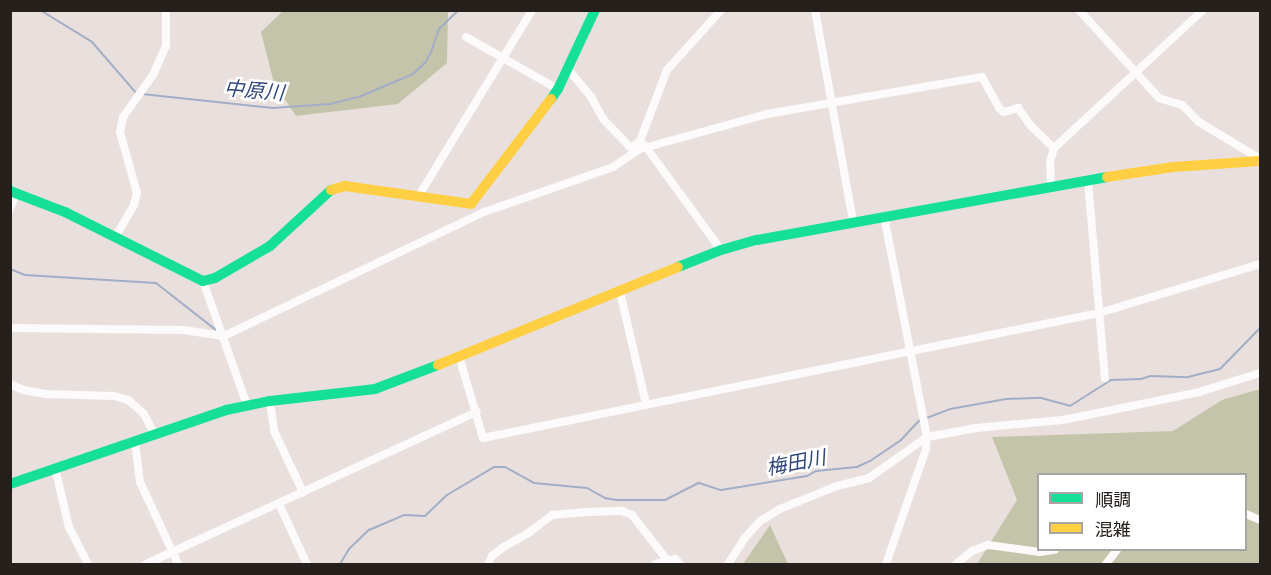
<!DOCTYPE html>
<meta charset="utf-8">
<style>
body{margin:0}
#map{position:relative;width:1271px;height:575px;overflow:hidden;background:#e9e0dd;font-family:Roboto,"Noto Sans JP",sans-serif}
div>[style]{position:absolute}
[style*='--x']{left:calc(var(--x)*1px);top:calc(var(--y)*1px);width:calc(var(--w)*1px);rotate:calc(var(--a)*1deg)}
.forest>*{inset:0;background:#c3c4a9}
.stream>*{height:2px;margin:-1px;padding:0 1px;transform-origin:1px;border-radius:1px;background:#a2aec8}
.street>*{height:8px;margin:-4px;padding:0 4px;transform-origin:4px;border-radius:4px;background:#fcfafa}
.fast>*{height:10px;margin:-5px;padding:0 5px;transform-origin:5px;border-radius:5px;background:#16e098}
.slow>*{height:10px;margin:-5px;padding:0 5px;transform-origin:5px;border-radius:5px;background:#ffcf43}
span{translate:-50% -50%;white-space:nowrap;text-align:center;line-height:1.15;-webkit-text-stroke:5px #fff;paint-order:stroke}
.water-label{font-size:20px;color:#30477b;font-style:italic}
.frame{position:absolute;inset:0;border:12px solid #26201d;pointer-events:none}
.legend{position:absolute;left:1037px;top:473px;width:210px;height:78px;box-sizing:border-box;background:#fff;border:2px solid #a8a6a5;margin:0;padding:8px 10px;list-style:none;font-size:18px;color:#26201d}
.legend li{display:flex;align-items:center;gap:12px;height:30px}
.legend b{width:30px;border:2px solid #a8a6a5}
</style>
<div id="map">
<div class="forest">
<i style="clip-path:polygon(284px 10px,448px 11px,447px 63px,398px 104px,296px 116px,274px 83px,261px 32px)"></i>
<i style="clip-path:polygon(evenodd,1260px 389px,1260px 564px,977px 564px,1017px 500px,992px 437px,1173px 431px,1222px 400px,1260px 389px,1038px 474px,1246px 474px,1246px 550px,1038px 550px,1038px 474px)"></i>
<i style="clip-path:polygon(770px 525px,788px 564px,743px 564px)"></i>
</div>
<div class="stream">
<i style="--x:40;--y:10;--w:61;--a:31.6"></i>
<i style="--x:92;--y:42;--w:67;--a:49.2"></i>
<i style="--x:142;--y:94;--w:132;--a:6.1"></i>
<i style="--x:273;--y:108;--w:57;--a:-4"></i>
<i style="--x:330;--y:104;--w:32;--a:-14"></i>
<i style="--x:361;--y:96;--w:56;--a:-22.9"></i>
<i style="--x:413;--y:74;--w:16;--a:-43"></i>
<i style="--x:425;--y:63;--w:13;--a:-61"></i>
<i style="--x:431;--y:52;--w:24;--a:-71"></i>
<i style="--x:439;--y:29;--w:28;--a:-44"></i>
<i style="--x:10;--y:269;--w:16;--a:22"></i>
<i style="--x:25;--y:275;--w:131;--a:3.5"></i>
<i style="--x:156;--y:283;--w:76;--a:38.1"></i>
<i style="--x:340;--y:564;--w:17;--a:-59"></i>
<i style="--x:349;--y:549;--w:28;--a:-44"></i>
<i style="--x:369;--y:530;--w:38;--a:-23"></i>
<i style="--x:404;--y:515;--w:21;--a:3"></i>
<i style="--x:425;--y:516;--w:30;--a:-44"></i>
<i style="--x:447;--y:495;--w:55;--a:-30.8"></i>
<i style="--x:494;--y:467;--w:11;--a:0"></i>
<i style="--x:505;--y:467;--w:33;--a:29"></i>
<i style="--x:534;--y:483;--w:53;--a:5.4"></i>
<i style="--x:587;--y:488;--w:21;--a:29"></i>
<i style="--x:605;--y:498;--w:11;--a:10"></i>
<i style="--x:616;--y:500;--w:49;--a:0"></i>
<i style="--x:665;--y:500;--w:38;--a:-27"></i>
<i style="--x:699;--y:483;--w:23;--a:18"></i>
<i style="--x:721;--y:490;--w:87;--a:-9.2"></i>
<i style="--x:807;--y:476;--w:10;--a:-29"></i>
<i style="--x:816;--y:471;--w:41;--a:-5.6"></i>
<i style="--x:857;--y:467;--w:14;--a:-25"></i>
<i style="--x:870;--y:461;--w:37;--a:-34"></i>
<i style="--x:901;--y:440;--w:26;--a:-47"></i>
<i style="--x:919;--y:421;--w:33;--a:-21"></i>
<i style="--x:950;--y:409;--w:57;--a:-10.1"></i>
<i style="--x:1006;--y:399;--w:35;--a:-2"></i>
<i style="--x:1041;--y:398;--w:30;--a:15"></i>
<i style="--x:1070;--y:406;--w:49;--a:-32.4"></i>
<i style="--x:1111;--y:380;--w:30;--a:-2"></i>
<i style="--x:1141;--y:379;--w:10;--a:-17"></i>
<i style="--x:1151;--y:376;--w:37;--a:2"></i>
<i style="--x:1188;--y:377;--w:33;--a:-14"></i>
<i style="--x:1220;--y:369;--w:57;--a:-45.7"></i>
</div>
<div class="street">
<i style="--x:815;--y:10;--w:214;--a:79.8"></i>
<i style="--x:1079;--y:10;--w:119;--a:47.7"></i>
<i style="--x:1159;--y:98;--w:24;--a:17"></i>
<i style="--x:1182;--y:105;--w:24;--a:45"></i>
<i style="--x:1199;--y:122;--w:71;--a:31.2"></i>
<i style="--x:466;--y:37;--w:106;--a:29.5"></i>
<i style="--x:567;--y:68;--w:38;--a:50"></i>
<i style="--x:591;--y:97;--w:25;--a:61"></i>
<i style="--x:603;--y:119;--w:40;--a:46"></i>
<i style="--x:631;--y:148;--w:11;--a:-38"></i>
<i style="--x:640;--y:141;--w:8;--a:45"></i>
<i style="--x:646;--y:147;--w:127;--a:53.9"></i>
<i style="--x:640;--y:141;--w:76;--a:-69.2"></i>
<i style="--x:667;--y:70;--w:81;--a:-48"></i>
<i style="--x:1088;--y:181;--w:198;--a:85.1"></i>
<i style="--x:1051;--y:187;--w:25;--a:-92"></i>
<i style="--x:1050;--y:162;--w:15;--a:-74"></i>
<i style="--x:1054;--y:148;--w:203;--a:-42.8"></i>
<i style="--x:418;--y:197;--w:219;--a:-58.6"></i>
<i style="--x:10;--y:209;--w:17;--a:-69"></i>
<i style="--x:884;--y:216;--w:225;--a:79"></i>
<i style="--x:927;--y:437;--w:12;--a:95"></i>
<i style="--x:926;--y:449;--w:122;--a:109.2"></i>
<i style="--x:115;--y:237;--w:37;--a:-59"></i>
<i style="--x:134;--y:205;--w:12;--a:-76"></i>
<i style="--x:137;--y:193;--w:63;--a:-105.6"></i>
<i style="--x:120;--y:132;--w:15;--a:-79"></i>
<i style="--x:123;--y:117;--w:52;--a:-54.5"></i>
<i style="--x:153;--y:75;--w:32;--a:-66"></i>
<i style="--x:166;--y:46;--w:36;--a:-90"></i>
<i style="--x:203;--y:281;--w:132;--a:70.5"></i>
<i style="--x:620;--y:292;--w:115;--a:76.9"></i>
<i style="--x:10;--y:328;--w:173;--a:0.7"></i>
<i style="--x:183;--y:330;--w:41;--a:8.3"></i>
<i style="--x:224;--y:336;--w:288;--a:-25.5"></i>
<i style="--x:484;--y:212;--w:137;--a:-19.2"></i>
<i style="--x:613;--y:167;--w:32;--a:-34"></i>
<i style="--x:640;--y:149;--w:132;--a:-15.4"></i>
<i style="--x:767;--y:114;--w:218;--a:-9.8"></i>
<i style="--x:982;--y:77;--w:35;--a:61"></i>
<i style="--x:999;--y:108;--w:6;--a:39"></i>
<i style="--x:1004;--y:112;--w:15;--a:-16"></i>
<i style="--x:1018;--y:108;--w:22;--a:54"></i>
<i style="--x:1031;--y:126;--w:32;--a:44"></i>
<i style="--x:459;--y:356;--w:85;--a:73.7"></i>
<i style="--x:483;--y:438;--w:629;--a:-11.47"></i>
<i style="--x:1099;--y:313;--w:168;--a:-16.9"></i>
<i style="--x:10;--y:384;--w:14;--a:25"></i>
<i style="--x:23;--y:390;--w:23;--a:10"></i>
<i style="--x:46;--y:394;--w:68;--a:1.7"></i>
<i style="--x:114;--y:396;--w:15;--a:16"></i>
<i style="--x:128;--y:400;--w:21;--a:41"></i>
<i style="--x:144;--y:414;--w:22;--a:63"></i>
<i style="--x:270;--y:401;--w:30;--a:82"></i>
<i style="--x:274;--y:431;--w:68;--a:64.6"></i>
<i style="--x:135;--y:442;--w:40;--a:82.9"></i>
<i style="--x:140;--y:482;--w:90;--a:65.1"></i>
<i style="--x:55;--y:468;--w:61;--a:76.7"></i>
<i style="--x:69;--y:527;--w:42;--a:62.8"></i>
<i style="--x:279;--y:504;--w:66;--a:65"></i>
<i style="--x:1246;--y:514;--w:15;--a:23"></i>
<i style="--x:146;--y:564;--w:364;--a:-24.7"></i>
<i style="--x:488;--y:564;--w:9;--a:-63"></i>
<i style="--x:492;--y:556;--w:16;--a:-38"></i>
<i style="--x:505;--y:546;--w:25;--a:-29"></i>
<i style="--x:527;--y:534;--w:31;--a:-37"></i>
<i style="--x:552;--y:515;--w:35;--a:-5"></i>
<i style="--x:587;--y:512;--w:35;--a:-2"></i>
<i style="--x:622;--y:511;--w:11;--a:22"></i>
<i style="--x:632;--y:515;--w:57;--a:52.1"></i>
<i style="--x:655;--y:564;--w:21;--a:-14"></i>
<i style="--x:675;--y:559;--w:7;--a:45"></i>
<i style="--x:728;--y:564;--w:30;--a:-57"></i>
<i style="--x:744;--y:539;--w:24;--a:-48"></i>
<i style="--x:760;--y:521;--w:23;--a:-31"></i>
<i style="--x:780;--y:509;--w:61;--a:-22"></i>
<i style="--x:837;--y:486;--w:33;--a:-14"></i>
<i style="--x:869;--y:478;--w:71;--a:-35.3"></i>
<i style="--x:927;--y:437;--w:50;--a:-10.4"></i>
<i style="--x:976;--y:428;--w:87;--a:-5.3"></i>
<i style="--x:1063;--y:420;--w:139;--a:-11.6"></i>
<i style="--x:1199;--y:392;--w:64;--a:-17.3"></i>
<i style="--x:956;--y:564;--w:21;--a:-39"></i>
<i style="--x:972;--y:551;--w:17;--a:-21"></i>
<i style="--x:988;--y:545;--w:52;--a:7.7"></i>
<i style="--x:1040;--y:552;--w:15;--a:-8"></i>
<i style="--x:1106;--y:564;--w:18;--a:-52"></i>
</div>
<div class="fast">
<i style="--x:551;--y:99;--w:12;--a:-55"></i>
<i style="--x:558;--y:89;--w:87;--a:-64.9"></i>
<i style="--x:10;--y:191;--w:59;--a:20.9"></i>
<i style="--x:65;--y:212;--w:154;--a:26.6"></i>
<i style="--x:203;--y:281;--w:12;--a:-14"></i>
<i style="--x:215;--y:278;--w:64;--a:-30.2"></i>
<i style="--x:270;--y:246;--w:83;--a:-42.6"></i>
<i style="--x:678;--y:267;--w:46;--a:-21.6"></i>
<i style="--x:721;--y:250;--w:37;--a:-16"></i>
<i style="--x:757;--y:240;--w:356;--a:-10.2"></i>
<i style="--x:10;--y:484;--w:228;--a:-18.9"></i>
<i style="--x:226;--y:410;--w:45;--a:-11.6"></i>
<i style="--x:270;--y:401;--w:106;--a:-6.5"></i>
<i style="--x:375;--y:389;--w:67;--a:-20.9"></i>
</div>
<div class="slow">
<i style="--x:1107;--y:177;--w:67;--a:-8.6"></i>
<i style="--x:1173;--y:167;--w:87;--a:-3.9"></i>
<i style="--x:331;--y:190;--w:15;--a:-16"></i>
<i style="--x:345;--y:186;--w:127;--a:8.1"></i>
<i style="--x:471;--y:204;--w:132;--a:-52.7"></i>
<i style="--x:438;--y:365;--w:259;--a:-22.2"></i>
</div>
<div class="water-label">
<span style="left:254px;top:91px;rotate:5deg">中原川</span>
<span style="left:796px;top:463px;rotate:-11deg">梅田川</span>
</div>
<div class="frame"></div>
<ul class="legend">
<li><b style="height:8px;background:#16e098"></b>順調</li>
<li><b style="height:8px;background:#ffcf43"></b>混雑</li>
</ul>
</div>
